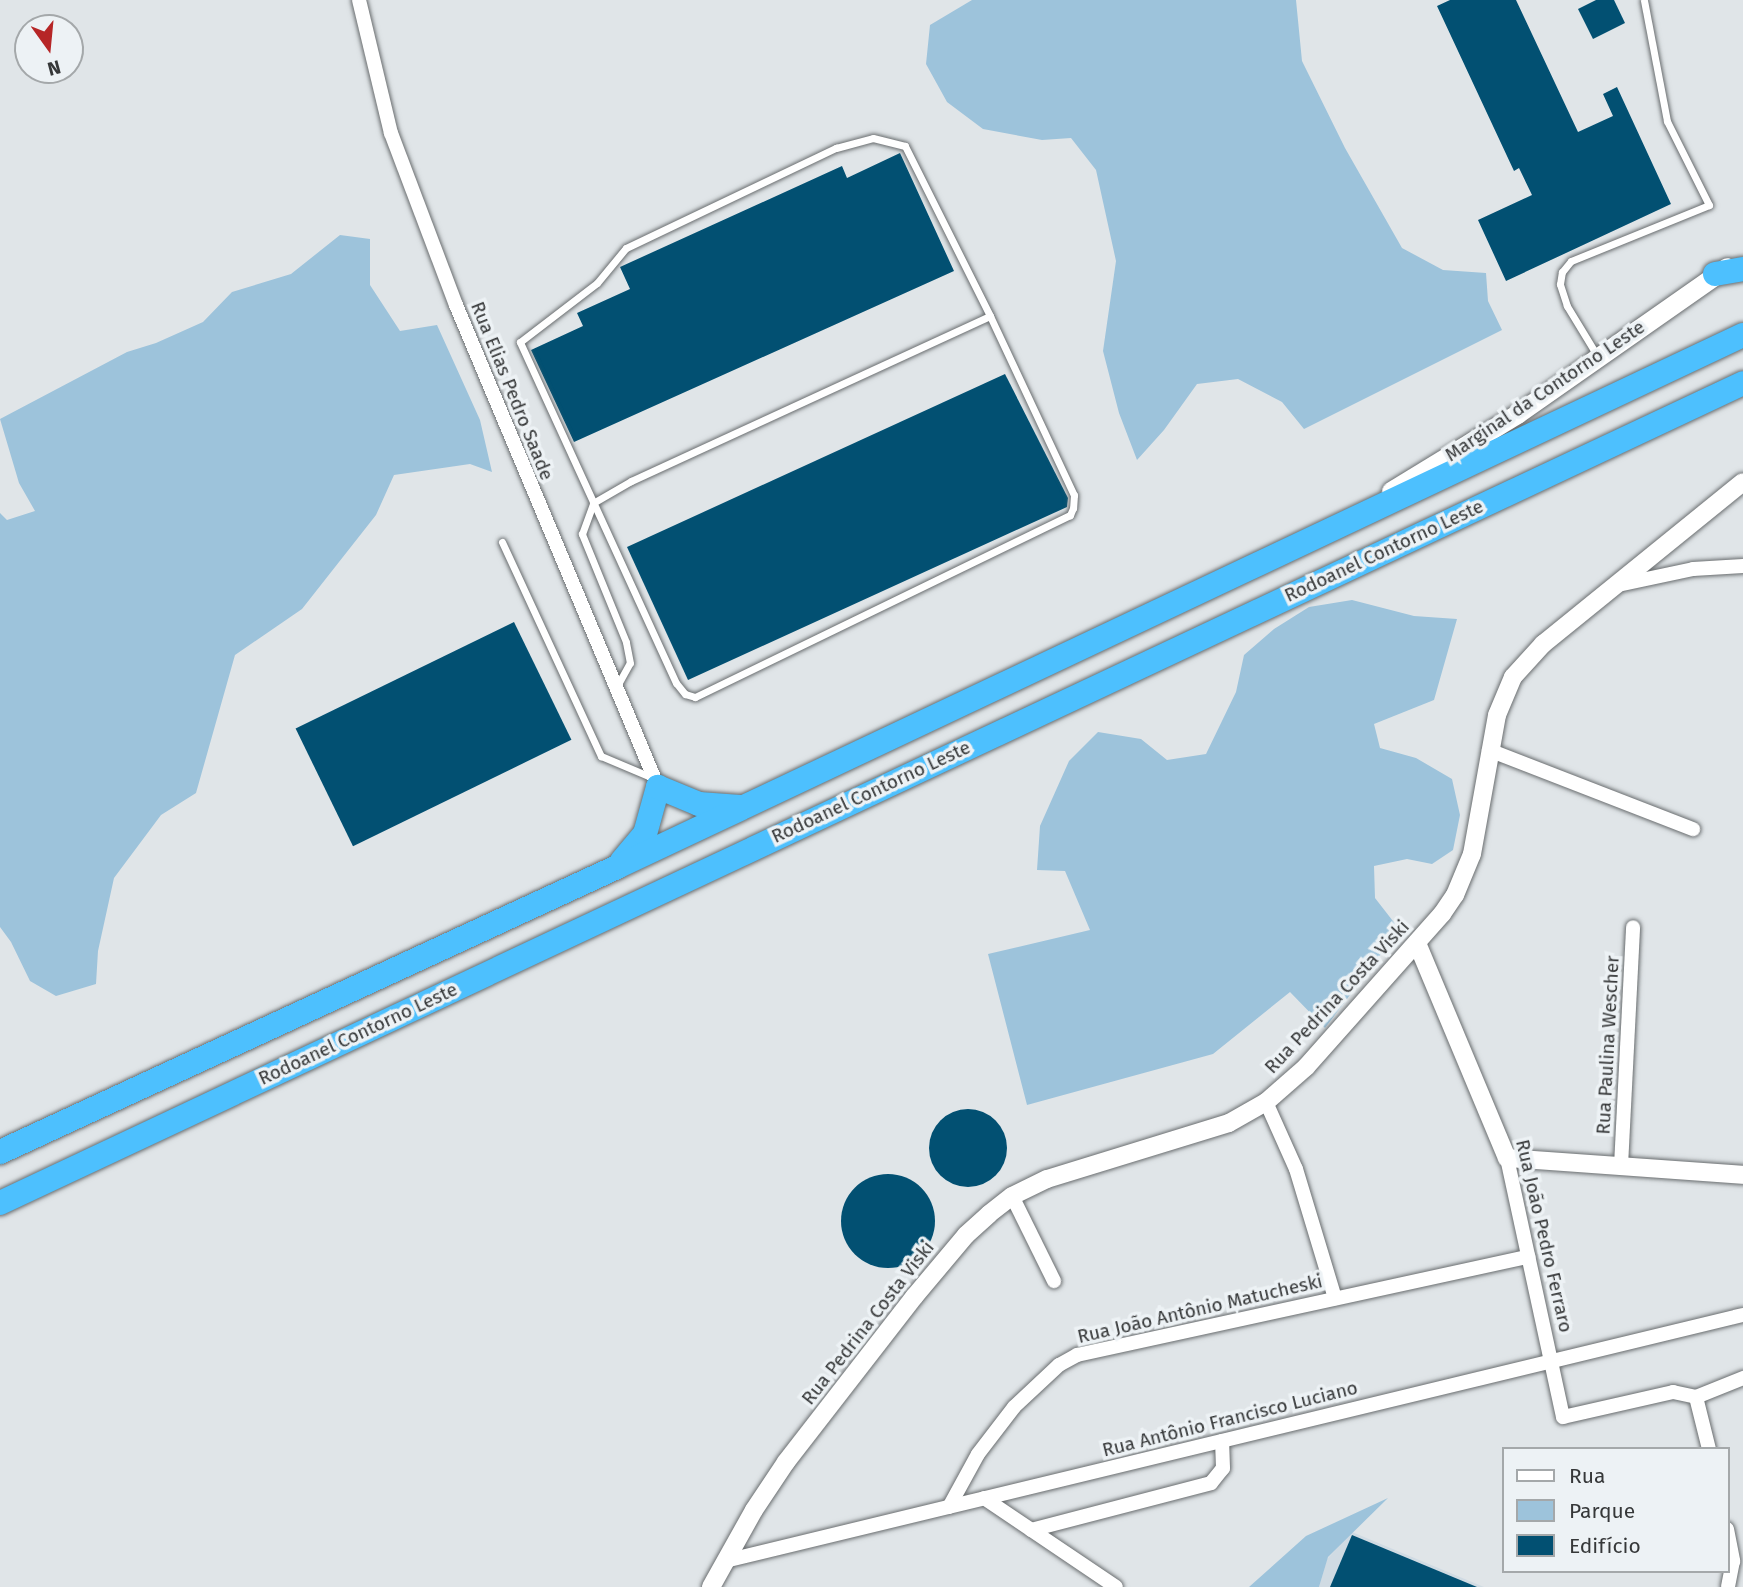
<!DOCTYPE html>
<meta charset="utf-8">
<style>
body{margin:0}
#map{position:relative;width:1743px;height:1587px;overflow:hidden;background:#e0e5e8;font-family:"Fira Sans",sans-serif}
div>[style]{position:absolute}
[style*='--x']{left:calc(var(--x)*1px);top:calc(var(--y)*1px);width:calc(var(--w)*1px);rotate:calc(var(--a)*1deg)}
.built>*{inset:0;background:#d0dbe3}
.green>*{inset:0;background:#9dc3db}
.building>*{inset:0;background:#025072;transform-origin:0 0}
.round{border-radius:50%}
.roads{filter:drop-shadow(0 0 2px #696d6f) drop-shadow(0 0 2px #696d6f)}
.service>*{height:7px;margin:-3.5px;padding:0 3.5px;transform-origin:3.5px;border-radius:3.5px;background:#fff}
.minor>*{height:14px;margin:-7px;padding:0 7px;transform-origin:7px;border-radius:7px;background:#fff}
.tertiary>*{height:18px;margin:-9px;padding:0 9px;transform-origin:9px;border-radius:9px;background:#fff}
.secondary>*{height:19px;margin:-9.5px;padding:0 9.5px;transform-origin:9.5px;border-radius:9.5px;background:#fff}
.motorway>*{height:24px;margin:-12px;padding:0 12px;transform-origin:12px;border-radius:12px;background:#4dc0fe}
span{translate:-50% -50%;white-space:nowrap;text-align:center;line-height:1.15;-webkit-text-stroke:7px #edf2f5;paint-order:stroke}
.street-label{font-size:19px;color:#363839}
.legend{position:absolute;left:1502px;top:1447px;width:228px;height:126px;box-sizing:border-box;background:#edf2f5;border:2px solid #a4a8aa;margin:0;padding:9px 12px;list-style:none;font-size:21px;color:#363839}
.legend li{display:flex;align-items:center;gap:14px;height:35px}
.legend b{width:35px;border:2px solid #a4a8aa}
.north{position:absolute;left:14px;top:14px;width:70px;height:70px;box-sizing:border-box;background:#edf2f5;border:2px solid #a4a8aa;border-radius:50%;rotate:165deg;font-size:19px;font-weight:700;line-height:28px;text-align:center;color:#363839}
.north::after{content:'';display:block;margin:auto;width:24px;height:32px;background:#b62627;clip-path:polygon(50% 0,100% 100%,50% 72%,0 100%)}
</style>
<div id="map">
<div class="built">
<i style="clip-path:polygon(1352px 1532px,1484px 1587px,1319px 1587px,1327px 1559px)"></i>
</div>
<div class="green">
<i style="clip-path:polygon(972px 0,1296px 0,1302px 61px,1345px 148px,1402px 248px,1443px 270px,1486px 273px,1488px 301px,1502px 330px,1304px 429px,1282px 402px,1238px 379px,1197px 384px,1164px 430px,1137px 460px,1119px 413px,1103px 351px,1116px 261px,1096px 170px,1071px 138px,1042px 140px,983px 129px,947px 102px,926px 64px,930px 25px)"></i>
<i style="clip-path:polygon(340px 235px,370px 239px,370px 285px,400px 331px,437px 325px,480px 420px,492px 472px,470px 464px,394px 475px,376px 515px,302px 609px,235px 655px,196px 793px,161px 815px,114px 878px,98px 951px,96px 984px,56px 996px,30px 981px,11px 942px,0 927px,0 513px,7px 520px,35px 511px,19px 483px,0 419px,127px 352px,156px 343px,203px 322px,232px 292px,291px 274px)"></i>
<i style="clip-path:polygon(1352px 600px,1414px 616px,1457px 619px,1434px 700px,1374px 724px,1380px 748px,1416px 758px,1452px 779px,1460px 815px,1453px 850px,1432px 864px,1407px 859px,1374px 866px,1375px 898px,1396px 925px,1381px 954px,1325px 1028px,1290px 992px,1213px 1054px,1027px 1105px,988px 954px,1090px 930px,1065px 871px,1037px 870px,1040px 826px,1069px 761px,1098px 732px,1141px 739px,1167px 760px,1206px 754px,1236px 692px,1244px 655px,1274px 629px,1309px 607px)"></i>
<i style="clip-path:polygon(1388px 1498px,1328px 1557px,1319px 1587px,1249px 1587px,1306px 1536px)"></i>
</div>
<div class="building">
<i style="clip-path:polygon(1450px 0,1516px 0,1578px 132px,1613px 116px,1603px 94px,1617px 87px,1671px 204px,1506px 281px,1478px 220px,1532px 195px,1519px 168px,1514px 171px,1437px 6px)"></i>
<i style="clip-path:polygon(1596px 0,1614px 0,1625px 23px,1593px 39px,1578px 9px)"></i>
<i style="clip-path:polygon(900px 153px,954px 271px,574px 442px,531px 350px,583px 326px,577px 313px,630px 289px,620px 267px,842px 166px,847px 178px)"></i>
<i style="clip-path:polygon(1005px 374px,1068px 498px,1067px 507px,688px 680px,627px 547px)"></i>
<i style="left:514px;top:622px;width:131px;height:243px;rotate:64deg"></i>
<i class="round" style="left:929px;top:1109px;width:78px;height:78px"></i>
<i class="round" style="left:841px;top:1174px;width:94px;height:94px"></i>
<i style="clip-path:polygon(1352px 1535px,1477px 1587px,1330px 1587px)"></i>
</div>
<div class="roads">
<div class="service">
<i style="--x:873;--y:138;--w:33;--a:14"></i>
<i style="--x:905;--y:146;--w:190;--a:63.4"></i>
<i style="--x:990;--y:316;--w:198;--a:64.9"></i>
<i style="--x:1074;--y:495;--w:13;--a:94"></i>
<i style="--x:1073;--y:508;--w:8;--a:113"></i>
<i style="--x:1070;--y:515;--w:417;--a:154.1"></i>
<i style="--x:695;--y:697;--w:10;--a:-163"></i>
<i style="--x:685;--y:694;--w:14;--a:-129"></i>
<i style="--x:676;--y:683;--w:375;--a:-114.6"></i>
<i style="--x:520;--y:342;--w:97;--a:-37.5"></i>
<i style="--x:597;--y:283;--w:45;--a:-50.4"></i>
<i style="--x:626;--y:248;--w:233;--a:-25.5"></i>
<i style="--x:836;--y:148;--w:38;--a:-15"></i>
<i style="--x:1598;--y:357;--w:60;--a:-121.3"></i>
<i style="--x:1567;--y:306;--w:23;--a:-108"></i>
<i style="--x:1560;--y:284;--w:12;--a:-81"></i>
<i style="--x:1562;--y:272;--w:14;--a:-51"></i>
<i style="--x:1571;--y:261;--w:149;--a:-22.1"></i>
<i style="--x:1709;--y:205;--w:94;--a:-116.6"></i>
<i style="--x:1667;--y:121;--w:123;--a:-100.8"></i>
<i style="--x:502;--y:542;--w:236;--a:65.2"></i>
<i style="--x:601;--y:756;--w:56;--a:22.9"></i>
<i style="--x:617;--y:686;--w:26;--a:-61"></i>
<i style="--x:630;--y:663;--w:21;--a:-101"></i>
<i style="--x:626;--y:642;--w:117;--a:-112.2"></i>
<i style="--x:582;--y:534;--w:33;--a:-70"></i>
<i style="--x:593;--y:503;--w:44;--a:-30.1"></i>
<i style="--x:631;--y:481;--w:395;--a:-24.7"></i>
</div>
<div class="minor">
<i style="--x:359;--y:0;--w:137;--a:76.5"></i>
<i style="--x:391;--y:133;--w:184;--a:69.3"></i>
<i style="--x:456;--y:305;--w:523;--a:67.26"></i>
<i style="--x:1618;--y:585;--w:77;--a:-12"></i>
<i style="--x:1693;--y:569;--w:50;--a:-3.4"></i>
<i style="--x:1489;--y:750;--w:219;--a:21.2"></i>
<i style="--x:1266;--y:1102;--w:73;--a:65.9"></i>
<i style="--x:1296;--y:1169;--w:135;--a:73.2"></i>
<i style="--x:1507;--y:1158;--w:265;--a:77.8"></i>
<i style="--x:1563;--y:1417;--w:113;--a:-12.8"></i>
<i style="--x:1673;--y:1392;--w:24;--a:12"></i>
<i style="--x:1621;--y:1166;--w:239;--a:-87.1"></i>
<i style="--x:1012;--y:1196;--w:95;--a:63.7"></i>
<i style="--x:1696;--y:1397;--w:54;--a:76"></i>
<i style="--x:1696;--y:1397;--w:51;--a:-22"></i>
<i style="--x:984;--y:1498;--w:159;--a:34"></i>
<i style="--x:949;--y:1507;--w:60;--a:-61.3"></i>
<i style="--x:978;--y:1454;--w:59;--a:-52.5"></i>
<i style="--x:1014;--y:1407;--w:62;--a:-43"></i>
<i style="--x:1059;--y:1365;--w:21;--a:-29"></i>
<i style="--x:1077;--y:1355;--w:462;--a:-12.3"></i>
<i style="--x:1727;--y:1529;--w:33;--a:79"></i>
<i style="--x:1733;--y:1561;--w:26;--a:101"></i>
<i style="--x:1031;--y:1530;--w:186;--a:-14.6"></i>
<i style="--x:1211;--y:1483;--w:19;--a:-51"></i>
<i style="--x:1223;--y:1468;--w:27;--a:-92"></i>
<i style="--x:725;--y:1561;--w:1047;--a:-13.59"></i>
</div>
<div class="tertiary">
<i style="--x:1417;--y:943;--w:233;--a:67.3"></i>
<i style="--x:1507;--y:1158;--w:237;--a:4.1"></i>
<i style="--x:711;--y:1587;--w:88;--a:-60.8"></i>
<i style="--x:754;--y:1510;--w:58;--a:-56.3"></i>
<i style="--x:786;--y:1462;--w:209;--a:-52.2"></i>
<i style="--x:914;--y:1297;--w:81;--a:-50"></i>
<i style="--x:966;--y:1235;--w:31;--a:-42"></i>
<i style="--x:989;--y:1214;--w:29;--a:-38"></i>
<i style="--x:1012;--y:1196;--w:39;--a:-26"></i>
<i style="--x:1047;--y:1179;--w:190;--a:-17.1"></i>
<i style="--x:1229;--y:1123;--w:43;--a:-29.6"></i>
<i style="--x:1266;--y:1102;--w:53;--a:-41.2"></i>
<i style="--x:1306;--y:1067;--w:205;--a:-48.4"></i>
<i style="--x:1442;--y:914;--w:23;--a:-56"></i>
<i style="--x:1455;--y:895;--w:44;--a:-67.5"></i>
<i style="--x:1472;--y:854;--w:141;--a:-79.8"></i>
<i style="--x:1497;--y:715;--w:41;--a:-67.2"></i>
<i style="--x:1513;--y:677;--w:45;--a:-47.7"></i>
<i style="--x:1543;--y:644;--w:257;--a:-39"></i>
</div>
<div class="secondary">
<i style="--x:1391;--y:491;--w:148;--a:-31.4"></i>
<i style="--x:1517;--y:414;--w:256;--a:-35"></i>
</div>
<div class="motorway">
<i style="--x:1715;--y:274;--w:28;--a:-10"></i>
<i style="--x:622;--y:861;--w:35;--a:-50"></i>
<i style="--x:645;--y:834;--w:49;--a:-74.5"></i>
<i style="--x:658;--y:787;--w:44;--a:22.5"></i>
<i style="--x:699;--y:804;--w:41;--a:4.2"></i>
<i style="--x:0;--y:1152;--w:680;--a:-24.79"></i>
<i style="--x:617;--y:867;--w:1245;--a:-25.29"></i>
<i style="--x:0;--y:1203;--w:1926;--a:-25.19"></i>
</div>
</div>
<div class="street-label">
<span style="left:512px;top:391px;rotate:68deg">Rua Elias Pedro Saade</span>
<span style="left:1545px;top:391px;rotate:-34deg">Marginal da Contorno Leste</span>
<span style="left:1384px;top:551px;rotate:-25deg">Rodoanel Contorno Leste</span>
<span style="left:871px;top:792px;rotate:-25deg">Rodoanel Contorno Leste</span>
<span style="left:1337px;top:997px;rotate:-47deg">Rua Pedrina Costa Viski</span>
<span style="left:358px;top:1034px;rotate:-25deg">Rodoanel Contorno Leste</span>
<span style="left:1608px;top:1045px;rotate:-87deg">Rua Paulina Wescher</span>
<span style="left:1544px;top:1236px;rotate:77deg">Rua João Pedro Ferraro</span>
<span style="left:1200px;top:1309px;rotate:-13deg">Rua João Antônio Matucheski</span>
<span style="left:868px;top:1323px;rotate:-52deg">Rua Pedrina Costa Viski</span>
<span style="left:1230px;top:1419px;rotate:-14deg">Rua Antônio Francisco Luciano</span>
</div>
<ul class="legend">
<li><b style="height:9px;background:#fff"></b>Rua</li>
<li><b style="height:19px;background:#9dc3db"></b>Parque</li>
<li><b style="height:19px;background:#025072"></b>Edifício</li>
</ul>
<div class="north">N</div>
</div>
